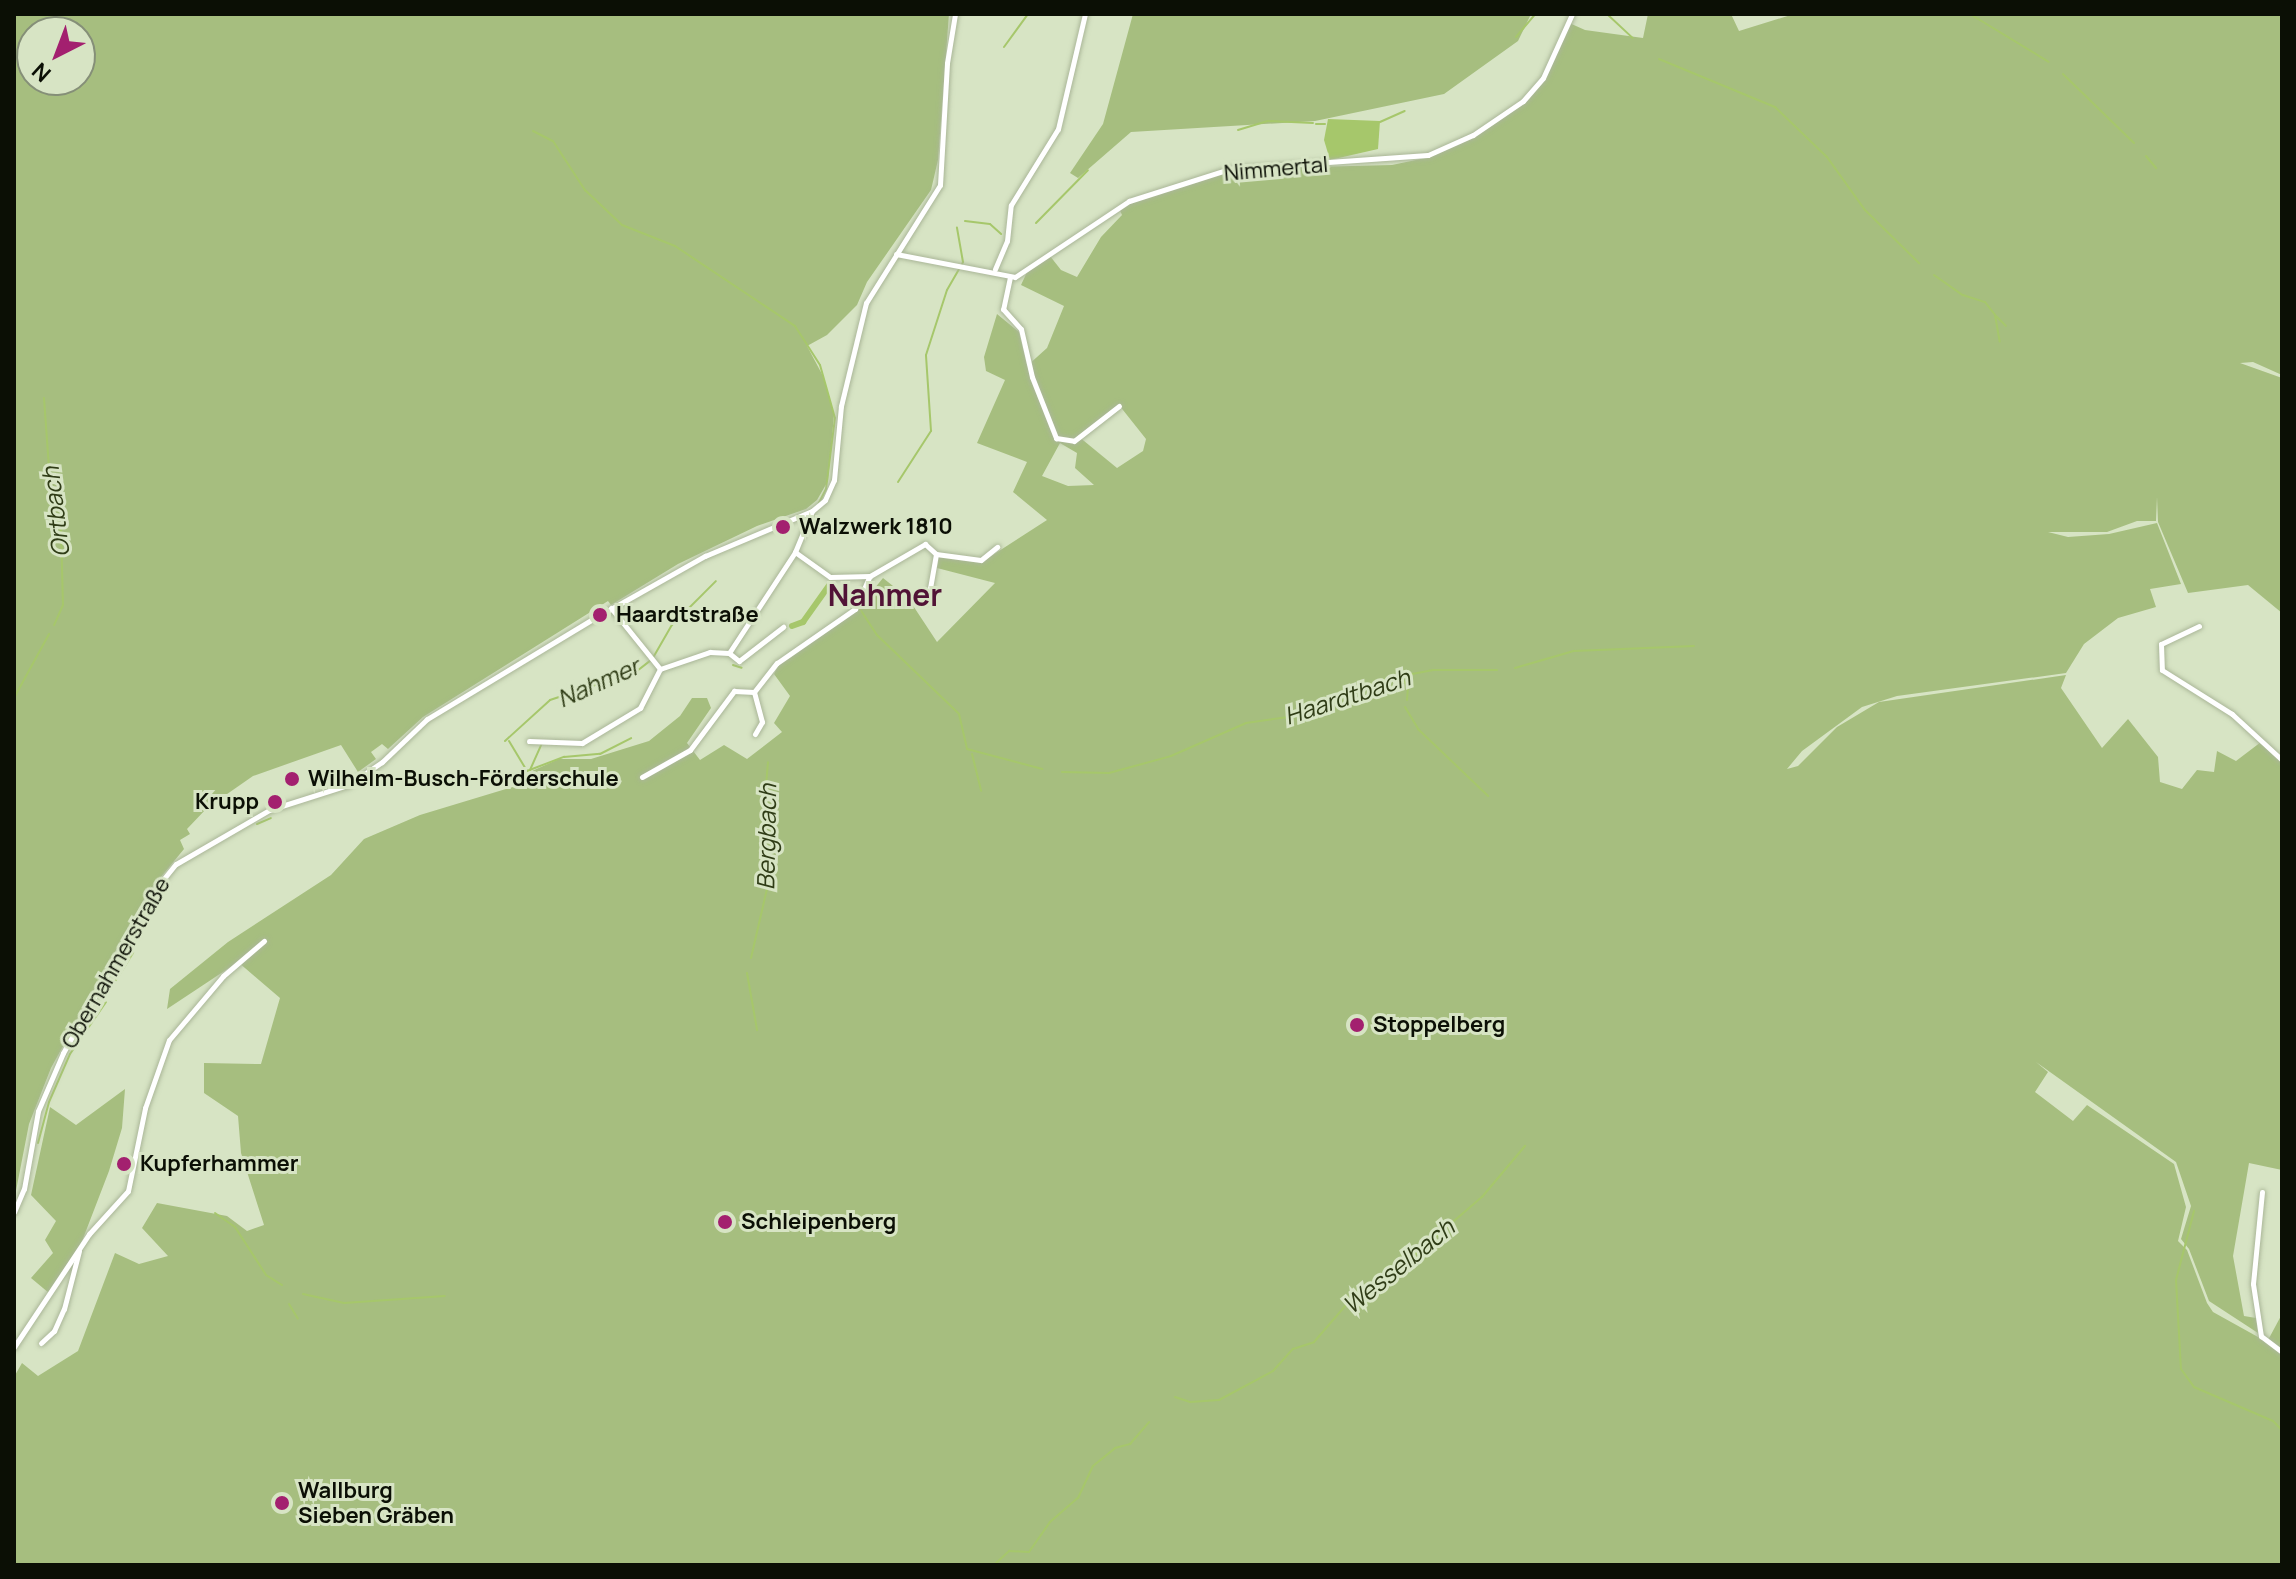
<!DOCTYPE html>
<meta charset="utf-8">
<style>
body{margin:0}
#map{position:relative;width:2296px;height:1579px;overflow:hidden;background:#d7e4c4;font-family:Manrope,sans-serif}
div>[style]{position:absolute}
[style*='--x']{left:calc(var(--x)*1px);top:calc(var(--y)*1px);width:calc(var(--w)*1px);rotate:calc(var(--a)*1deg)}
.green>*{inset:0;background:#a6be7f}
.water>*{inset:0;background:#a6c76b}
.stream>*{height:2px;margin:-1px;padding:0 1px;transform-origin:1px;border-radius:1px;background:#a6c76b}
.canal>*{height:6px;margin:-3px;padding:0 3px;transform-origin:3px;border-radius:3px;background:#a6c76b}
.roads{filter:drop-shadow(0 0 2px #aab698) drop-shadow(0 0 2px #aab698)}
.street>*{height:5px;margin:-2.5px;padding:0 2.5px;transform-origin:2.5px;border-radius:2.5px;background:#fff}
.dots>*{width:22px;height:22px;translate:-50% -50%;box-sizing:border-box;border:4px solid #d7e4c4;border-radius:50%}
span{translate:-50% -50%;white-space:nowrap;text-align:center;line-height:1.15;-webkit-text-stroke:6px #d7e4c4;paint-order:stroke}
.street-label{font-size:22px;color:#0b0f05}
.poi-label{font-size:22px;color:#0b0f05;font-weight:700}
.left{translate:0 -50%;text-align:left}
.right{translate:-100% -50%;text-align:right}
.water-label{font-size:24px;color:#2f3c16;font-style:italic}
.district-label{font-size:30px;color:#511336;font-weight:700}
.frame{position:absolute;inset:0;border:16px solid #0b0f05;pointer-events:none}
.north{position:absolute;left:16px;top:16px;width:80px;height:80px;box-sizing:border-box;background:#d7e4c4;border:2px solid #858f78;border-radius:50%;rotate:222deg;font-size:22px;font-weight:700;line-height:32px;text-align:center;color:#0b0f05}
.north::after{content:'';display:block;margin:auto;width:28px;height:36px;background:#a3206f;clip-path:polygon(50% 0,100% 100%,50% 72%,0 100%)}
</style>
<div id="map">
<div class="green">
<i style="clip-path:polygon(evenodd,14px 14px,949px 14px,938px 160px,931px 190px,867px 282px,857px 305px,827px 335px,807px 346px,823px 376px,834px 415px,828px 481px,817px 500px,806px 509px,757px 526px,678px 564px,611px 605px,608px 601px,423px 717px,388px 749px,382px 744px,371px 752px,376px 759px,358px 772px,341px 745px,253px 776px,207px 808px,187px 829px,190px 834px,180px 840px,184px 849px,147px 894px,51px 1068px,29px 1124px,14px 1201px,14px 14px,32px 32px,80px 32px,80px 80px,32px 80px,32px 32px)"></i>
<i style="clip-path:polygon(1133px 14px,1531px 14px,1518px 41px,1444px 94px,1315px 121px,1131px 132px,1078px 178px,1070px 173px,1103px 124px)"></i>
<i style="clip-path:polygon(evenodd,1648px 14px,1731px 14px,1739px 31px,1794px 14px,2282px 14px,2282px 375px,2253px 362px,2240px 363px,2282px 378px,2282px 613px,2248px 585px,2188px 593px,2158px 522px,2157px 497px,2156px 521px,2137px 521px,2107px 532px,2048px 532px,2068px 537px,2109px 534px,2157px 523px,2181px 584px,2150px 589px,2156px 607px,2118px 618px,2084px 644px,2066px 673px,1897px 696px,1862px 707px,1802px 751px,1787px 769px,1798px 766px,1837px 727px,1879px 702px,2066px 675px,2061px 688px,2102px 748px,2128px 719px,2158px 757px,2160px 782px,2182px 789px,2197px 770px,2214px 772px,2217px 751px,2236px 761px,2261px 742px,2282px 762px,2282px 1170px,2249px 1163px,2233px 1256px,2244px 1316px,2256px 1318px,2258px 1333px,2209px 1301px,2189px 1249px,2181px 1239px,2191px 1206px,2176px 1162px,2036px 1062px,2048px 1072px,2035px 1092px,2073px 1121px,2087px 1105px,2174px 1164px,2186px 1207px,2178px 1241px,2187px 1250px,2207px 1303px,2213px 1312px,2267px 1342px,2282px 1314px,2282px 1565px,14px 1565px,14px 1377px,22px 1363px,38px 1376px,78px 1351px,115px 1253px,139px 1264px,168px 1256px,142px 1228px,157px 1203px,227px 1216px,247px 1231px,264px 1225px,241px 1153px,238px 1116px,204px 1093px,204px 1063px,261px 1064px,280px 998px,238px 962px,167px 1009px,170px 989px,228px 942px,331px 875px,364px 839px,420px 815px,526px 783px,532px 771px,559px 759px,591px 759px,649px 741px,680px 716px,692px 698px,707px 698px,711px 708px,687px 743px,700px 760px,724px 745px,747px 759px,782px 732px,774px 723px,790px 696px,774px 674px,779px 664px,857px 610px,883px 578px,908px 598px,937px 642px,995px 583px,937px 568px,939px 557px,982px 562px,1047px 520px,1013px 492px,1027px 462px,977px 443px,1005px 380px,986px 371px,984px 357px,997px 314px,1019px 332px,1027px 366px,1047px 348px,1064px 306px,1021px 285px,1028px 270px,1050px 256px,1061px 270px,1077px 277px,1101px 237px,1122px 215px,1119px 208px,1229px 169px,1392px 165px,1430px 157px,1474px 137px,1523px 102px,1538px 86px,1567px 22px,1585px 30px,1643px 38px,1648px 14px,1119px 405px,1146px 439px,1143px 451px,1117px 468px,1078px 436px,1119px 405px,1648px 14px,1060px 443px,1077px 453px,1075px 468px,1094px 485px,1068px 486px,1042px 476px,1060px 443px)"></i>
<i style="clip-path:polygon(125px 1089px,122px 1128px,109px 1171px,79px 1249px,49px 1293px,31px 1278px,53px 1253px,45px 1240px,56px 1221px,31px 1195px,50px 1107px,76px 1125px)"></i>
</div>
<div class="water">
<i style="clip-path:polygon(1328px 119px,1380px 121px,1378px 149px,1330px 160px,1324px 140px)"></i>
</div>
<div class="stream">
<i style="--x:1607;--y:14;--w:35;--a:43"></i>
<i style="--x:1970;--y:14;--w:92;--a:31.3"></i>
<i style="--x:1516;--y:37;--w:30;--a:-50"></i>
<i style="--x:1004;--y:47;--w:41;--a:-54"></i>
<i style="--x:1659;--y:59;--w:126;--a:22.5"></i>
<i style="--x:1775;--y:107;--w:72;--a:43.9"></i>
<i style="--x:1827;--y:157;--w:65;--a:54.4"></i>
<i style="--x:1865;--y:210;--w:76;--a:44.5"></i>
<i style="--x:2063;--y:74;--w:99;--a:44.2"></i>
<i style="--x:1380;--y:122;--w:27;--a:-24"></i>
<i style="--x:1316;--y:124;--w:9;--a:0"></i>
<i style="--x:1238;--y:130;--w:31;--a:-17"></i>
<i style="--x:1268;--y:121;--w:45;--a:2.5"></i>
<i style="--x:533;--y:131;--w:22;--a:27"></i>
<i style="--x:553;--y:141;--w:59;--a:56.9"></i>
<i style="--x:585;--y:190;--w:51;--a:43.4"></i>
<i style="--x:622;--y:225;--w:57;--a:21.6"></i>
<i style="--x:675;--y:246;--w:144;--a:33.7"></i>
<i style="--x:795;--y:326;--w:46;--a:57.3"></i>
<i style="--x:820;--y:365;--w:55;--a:74.2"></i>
<i style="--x:835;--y:418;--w:72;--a:97.2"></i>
<i style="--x:826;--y:489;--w:16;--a:117"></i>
<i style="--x:2146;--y:156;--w:16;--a:50"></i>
<i style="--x:965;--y:221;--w:25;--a:7"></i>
<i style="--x:990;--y:224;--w:15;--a:42"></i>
<i style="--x:1036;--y:223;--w:74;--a:-45.5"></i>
<i style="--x:1934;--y:275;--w:35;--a:35"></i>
<i style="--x:1963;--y:295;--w:23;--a:18"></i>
<i style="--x:1985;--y:302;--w:16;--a:52"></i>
<i style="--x:1995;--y:315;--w:27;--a:80"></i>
<i style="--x:1996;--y:316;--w:14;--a:45"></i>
<i style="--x:44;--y:398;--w:111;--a:85.9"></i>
<i style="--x:52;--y:509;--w:23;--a:67"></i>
<i style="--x:61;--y:530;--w:75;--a:88.5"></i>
<i style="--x:63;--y:605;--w:22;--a:114"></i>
<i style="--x:898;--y:482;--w:61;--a:-57.1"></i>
<i style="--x:931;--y:431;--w:76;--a:-93.8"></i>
<i style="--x:926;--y:355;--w:68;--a:-72.1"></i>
<i style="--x:947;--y:290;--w:32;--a:-60"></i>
<i style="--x:963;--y:262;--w:35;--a:-100"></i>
<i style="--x:833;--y:586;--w:28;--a:42"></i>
<i style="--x:860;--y:609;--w:31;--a:57"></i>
<i style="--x:877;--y:635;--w:114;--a:43.9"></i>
<i style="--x:959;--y:714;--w:36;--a:77"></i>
<i style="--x:967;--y:749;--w:78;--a:14.9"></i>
<i style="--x:654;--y:656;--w:36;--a:-60"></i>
<i style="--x:672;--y:625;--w:62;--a:-45"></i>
<i style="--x:733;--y:665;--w:9;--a:18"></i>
<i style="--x:1515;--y:668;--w:61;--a:-16.1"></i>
<i style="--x:1574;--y:651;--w:120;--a:-2.4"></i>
<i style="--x:1400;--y:677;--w:12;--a:48"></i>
<i style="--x:1408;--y:686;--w:14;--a:94"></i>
<i style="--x:14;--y:698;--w:73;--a:-61.3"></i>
<i style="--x:1405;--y:707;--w:26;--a:59"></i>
<i style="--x:1418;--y:729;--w:97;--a:43.7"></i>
<i style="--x:505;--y:741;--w:61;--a:-42.3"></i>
<i style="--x:550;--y:700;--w:92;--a:-18.4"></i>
<i style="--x:637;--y:671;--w:16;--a:-38"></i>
<i style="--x:509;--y:741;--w:35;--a:59"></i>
<i style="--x:527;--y:771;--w:40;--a:-21"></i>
<i style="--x:564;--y:757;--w:36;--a:-5"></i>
<i style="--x:600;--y:754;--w:35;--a:-27"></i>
<i style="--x:972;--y:754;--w:38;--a:76"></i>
<i style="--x:530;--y:770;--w:30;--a:-66"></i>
<i style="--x:1062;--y:772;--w:47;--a:1.2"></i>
<i style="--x:1109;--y:773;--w:64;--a:-15.3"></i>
<i style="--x:1171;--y:756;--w:82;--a:-23.7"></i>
<i style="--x:1246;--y:723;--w:57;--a:-8.1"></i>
<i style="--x:1302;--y:715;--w:29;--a:-31"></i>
<i style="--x:1327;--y:700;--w:63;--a:-19.6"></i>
<i style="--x:1386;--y:679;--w:48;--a:-10.8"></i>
<i style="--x:1433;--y:670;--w:64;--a:0"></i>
<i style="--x:257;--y:824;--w:15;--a:-23"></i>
<i style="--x:751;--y:958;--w:84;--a:-77"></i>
<i style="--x:770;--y:876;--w:45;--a:-100.3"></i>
<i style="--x:762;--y:832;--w:70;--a:-85.1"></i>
<i style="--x:747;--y:973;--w:58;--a:80"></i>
<i style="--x:113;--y:985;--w:38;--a:-58"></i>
<i style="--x:38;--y:1143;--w:42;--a:-75"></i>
<i style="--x:49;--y:1102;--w:52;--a:-66.4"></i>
<i style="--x:70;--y:1054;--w:63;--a:-55.3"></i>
<i style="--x:2194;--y:1211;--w:71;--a:104.6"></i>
<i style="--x:2176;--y:1280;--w:89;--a:86.8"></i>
<i style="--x:2181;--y:1369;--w:22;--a:54"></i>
<i style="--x:2194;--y:1387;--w:86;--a:23.3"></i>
<i style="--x:2273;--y:1421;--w:13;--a:45"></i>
<i style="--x:215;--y:1213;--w:24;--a:35"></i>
<i style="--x:235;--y:1227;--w:57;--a:57.1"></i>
<i style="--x:266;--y:1275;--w:19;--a:32"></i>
<i style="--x:303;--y:1294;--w:42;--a:12.4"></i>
<i style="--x:344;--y:1303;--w:101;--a:-4"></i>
<i style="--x:289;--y:1304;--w:17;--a:59"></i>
<i style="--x:1175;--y:1397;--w:16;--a:18"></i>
<i style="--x:1190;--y:1402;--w:29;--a:-4"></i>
<i style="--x:1219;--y:1400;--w:61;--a:-28.2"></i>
<i style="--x:1273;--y:1371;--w:30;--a:-48"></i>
<i style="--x:1293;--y:1349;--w:22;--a:-18"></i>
<i style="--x:1314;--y:1342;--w:60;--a:-49.1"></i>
<i style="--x:1353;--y:1297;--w:61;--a:-32.9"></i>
<i style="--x:1404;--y:1264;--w:103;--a:-40.7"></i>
<i style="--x:1482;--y:1197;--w:67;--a:-49.9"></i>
<i style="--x:994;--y:1565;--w:21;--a:-43"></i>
<i style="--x:1009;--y:1551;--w:20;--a:3"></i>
<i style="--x:1029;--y:1552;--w:37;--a:-55"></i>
<i style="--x:1050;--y:1522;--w:37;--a:-41"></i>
<i style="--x:1078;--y:1498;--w:35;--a:-65"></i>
<i style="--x:1093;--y:1466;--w:28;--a:-39"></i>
<i style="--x:1115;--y:1448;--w:16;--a:-15"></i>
<i style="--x:1130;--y:1444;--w:29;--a:-49"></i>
</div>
<div class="canal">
<i style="--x:792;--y:626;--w:12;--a:-20"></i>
<i style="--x:803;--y:622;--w:47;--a:-54.6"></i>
</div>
<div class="roads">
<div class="street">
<i style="--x:896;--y:254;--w:121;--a:10.9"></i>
<i style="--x:1015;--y:277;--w:137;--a:-33.7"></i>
<i style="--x:1129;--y:201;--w:105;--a:-17.7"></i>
<i style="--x:1229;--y:169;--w:199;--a:-4"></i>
<i style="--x:1428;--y:155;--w:49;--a:-24"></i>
<i style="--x:1473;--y:135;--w:60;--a:-34.2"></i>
<i style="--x:1523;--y:101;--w:30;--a:-49"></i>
<i style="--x:1543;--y:78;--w:70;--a:-65.6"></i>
<i style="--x:995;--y:269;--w:30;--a:-67"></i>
<i style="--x:1007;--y:241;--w:36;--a:-84"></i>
<i style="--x:1011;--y:205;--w:89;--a:-58.3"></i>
<i style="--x:1058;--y:129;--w:118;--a:-76.8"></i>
<i style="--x:1010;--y:277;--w:33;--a:102"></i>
<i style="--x:1003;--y:309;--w:27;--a:48"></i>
<i style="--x:1021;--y:329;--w:49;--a:77.1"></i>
<i style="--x:1032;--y:377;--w:66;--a:68.5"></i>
<i style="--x:1056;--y:438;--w:18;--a:9"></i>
<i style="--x:1074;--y:441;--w:57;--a:-37.9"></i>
<i style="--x:795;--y:552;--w:43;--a:35.5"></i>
<i style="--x:830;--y:577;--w:40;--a:-1.4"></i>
<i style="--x:870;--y:576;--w:64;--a:-30.2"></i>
<i style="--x:925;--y:544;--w:15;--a:42"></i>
<i style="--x:936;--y:554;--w:47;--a:99.9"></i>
<i style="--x:936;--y:554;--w:45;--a:7.6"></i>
<i style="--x:981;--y:560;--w:21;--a:-39"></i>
<i style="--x:611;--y:608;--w:78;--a:51.2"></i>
<i style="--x:660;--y:669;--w:53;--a:-18.8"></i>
<i style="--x:710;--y:652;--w:19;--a:3"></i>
<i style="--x:729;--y:653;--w:121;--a:-56.8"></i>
<i style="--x:795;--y:552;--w:44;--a:-67.5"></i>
<i style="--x:2199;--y:626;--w:42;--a:154.7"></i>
<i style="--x:2161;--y:644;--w:26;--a:88"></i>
<i style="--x:2162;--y:670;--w:83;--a:32.2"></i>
<i style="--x:2232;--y:714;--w:68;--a:42.6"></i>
<i style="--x:729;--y:653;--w:13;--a:39"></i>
<i style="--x:739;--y:661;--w:56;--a:-37.7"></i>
<i style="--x:754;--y:692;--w:31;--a:75"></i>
<i style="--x:762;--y:722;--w:14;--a:120"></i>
<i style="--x:529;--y:741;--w:53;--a:2.2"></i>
<i style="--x:582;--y:743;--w:68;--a:-31.1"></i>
<i style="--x:640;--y:708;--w:44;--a:-62.9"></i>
<i style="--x:642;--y:777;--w:55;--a:-29.4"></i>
<i style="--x:690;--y:750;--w:74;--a:-53.3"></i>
<i style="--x:734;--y:691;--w:20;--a:3"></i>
<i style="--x:754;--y:692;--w:37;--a:-52"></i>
<i style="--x:777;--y:663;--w:95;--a:-34.7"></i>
<i style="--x:855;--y:609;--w:36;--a:-66"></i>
<i style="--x:2262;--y:1192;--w:92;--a:95.6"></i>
<i style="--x:2253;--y:1284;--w:53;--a:81.3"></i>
<i style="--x:2261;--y:1336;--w:26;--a:37"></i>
<i style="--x:14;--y:1212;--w:25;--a:-67"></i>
<i style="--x:24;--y:1189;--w:79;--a:-79.8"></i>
<i style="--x:38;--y:1111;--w:63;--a:-66.7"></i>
<i style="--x:63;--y:1053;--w:184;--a:-60.8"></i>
<i style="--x:153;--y:892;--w:36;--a:-51"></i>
<i style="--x:176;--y:864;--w:108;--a:-30.1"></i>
<i style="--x:269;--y:810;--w:83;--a:-17.6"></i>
<i style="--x:348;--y:785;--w:41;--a:-34.1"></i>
<i style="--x:382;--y:762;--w:62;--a:-43.7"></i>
<i style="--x:427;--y:719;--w:194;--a:-31.1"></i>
<i style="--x:593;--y:619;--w:129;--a:-29.4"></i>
<i style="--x:705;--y:556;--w:116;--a:-22.8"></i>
<i style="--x:812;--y:511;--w:17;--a:-40"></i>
<i style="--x:825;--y:500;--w:22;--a:-66"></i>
<i style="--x:834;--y:480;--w:74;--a:-84.6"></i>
<i style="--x:841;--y:406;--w:106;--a:-76.4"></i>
<i style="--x:866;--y:303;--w:139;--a:-57.9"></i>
<i style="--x:940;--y:185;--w:122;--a:-86.7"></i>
<i style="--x:947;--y:63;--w:50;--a:-80.7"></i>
<i style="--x:41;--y:1343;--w:18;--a:-43"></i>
<i style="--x:54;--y:1331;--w:24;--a:-66"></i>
<i style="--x:64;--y:1309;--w:60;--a:-75.5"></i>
<i style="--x:14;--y:1347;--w:136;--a:-56.4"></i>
<i style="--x:89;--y:1234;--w:58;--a:-47.8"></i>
<i style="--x:128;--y:1191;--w:85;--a:-78.4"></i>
<i style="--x:145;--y:1108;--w:72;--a:-70.6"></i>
<i style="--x:169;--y:1040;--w:84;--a:-49.8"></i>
<i style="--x:223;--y:976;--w:54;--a:-40.5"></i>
</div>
</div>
<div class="dots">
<i style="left:783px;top:527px;background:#a3206f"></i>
<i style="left:600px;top:615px;background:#a3206f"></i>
<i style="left:292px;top:779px;background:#a3206f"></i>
<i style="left:275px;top:802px;background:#a3206f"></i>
<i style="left:1357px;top:1025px;background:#a3206f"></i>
<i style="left:124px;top:1164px;background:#a3206f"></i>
<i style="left:725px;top:1222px;background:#a3206f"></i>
<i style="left:282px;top:1503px;background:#a3206f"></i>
</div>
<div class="street-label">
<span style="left:1276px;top:169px;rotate:-5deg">Nimmertal</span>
<span style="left:116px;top:963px;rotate:-60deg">Obernahmerstraße</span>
</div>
<div class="poi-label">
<span class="left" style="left:799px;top:527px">Walzwerk 1810</span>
<span class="left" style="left:616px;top:615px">Haardtstraße</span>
<span class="left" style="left:308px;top:779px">Wilhelm-Busch-Förderschule</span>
<span class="right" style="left:259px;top:802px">Krupp</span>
<span class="left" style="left:1373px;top:1025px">Stoppelberg</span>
<span class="left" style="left:140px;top:1164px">Kupferhammer</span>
<span class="left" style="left:741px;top:1222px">Schleipenberg</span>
<span class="left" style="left:298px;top:1503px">Wallburg<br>Sieben Gräben</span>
</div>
<div class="water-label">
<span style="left:55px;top:512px;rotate:-97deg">Ortbach</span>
<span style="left:598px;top:682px;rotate:-24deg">Nahmer</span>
<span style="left:1347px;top:696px;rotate:-18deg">Haardtbach</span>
<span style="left:766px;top:837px;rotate:-89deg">Bergbach</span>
<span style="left:1398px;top:1266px;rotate:-39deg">Wesselbach</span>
</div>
<div class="district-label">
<span style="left:885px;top:595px">Nahmer</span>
</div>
<div class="frame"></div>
<div class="north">N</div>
</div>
